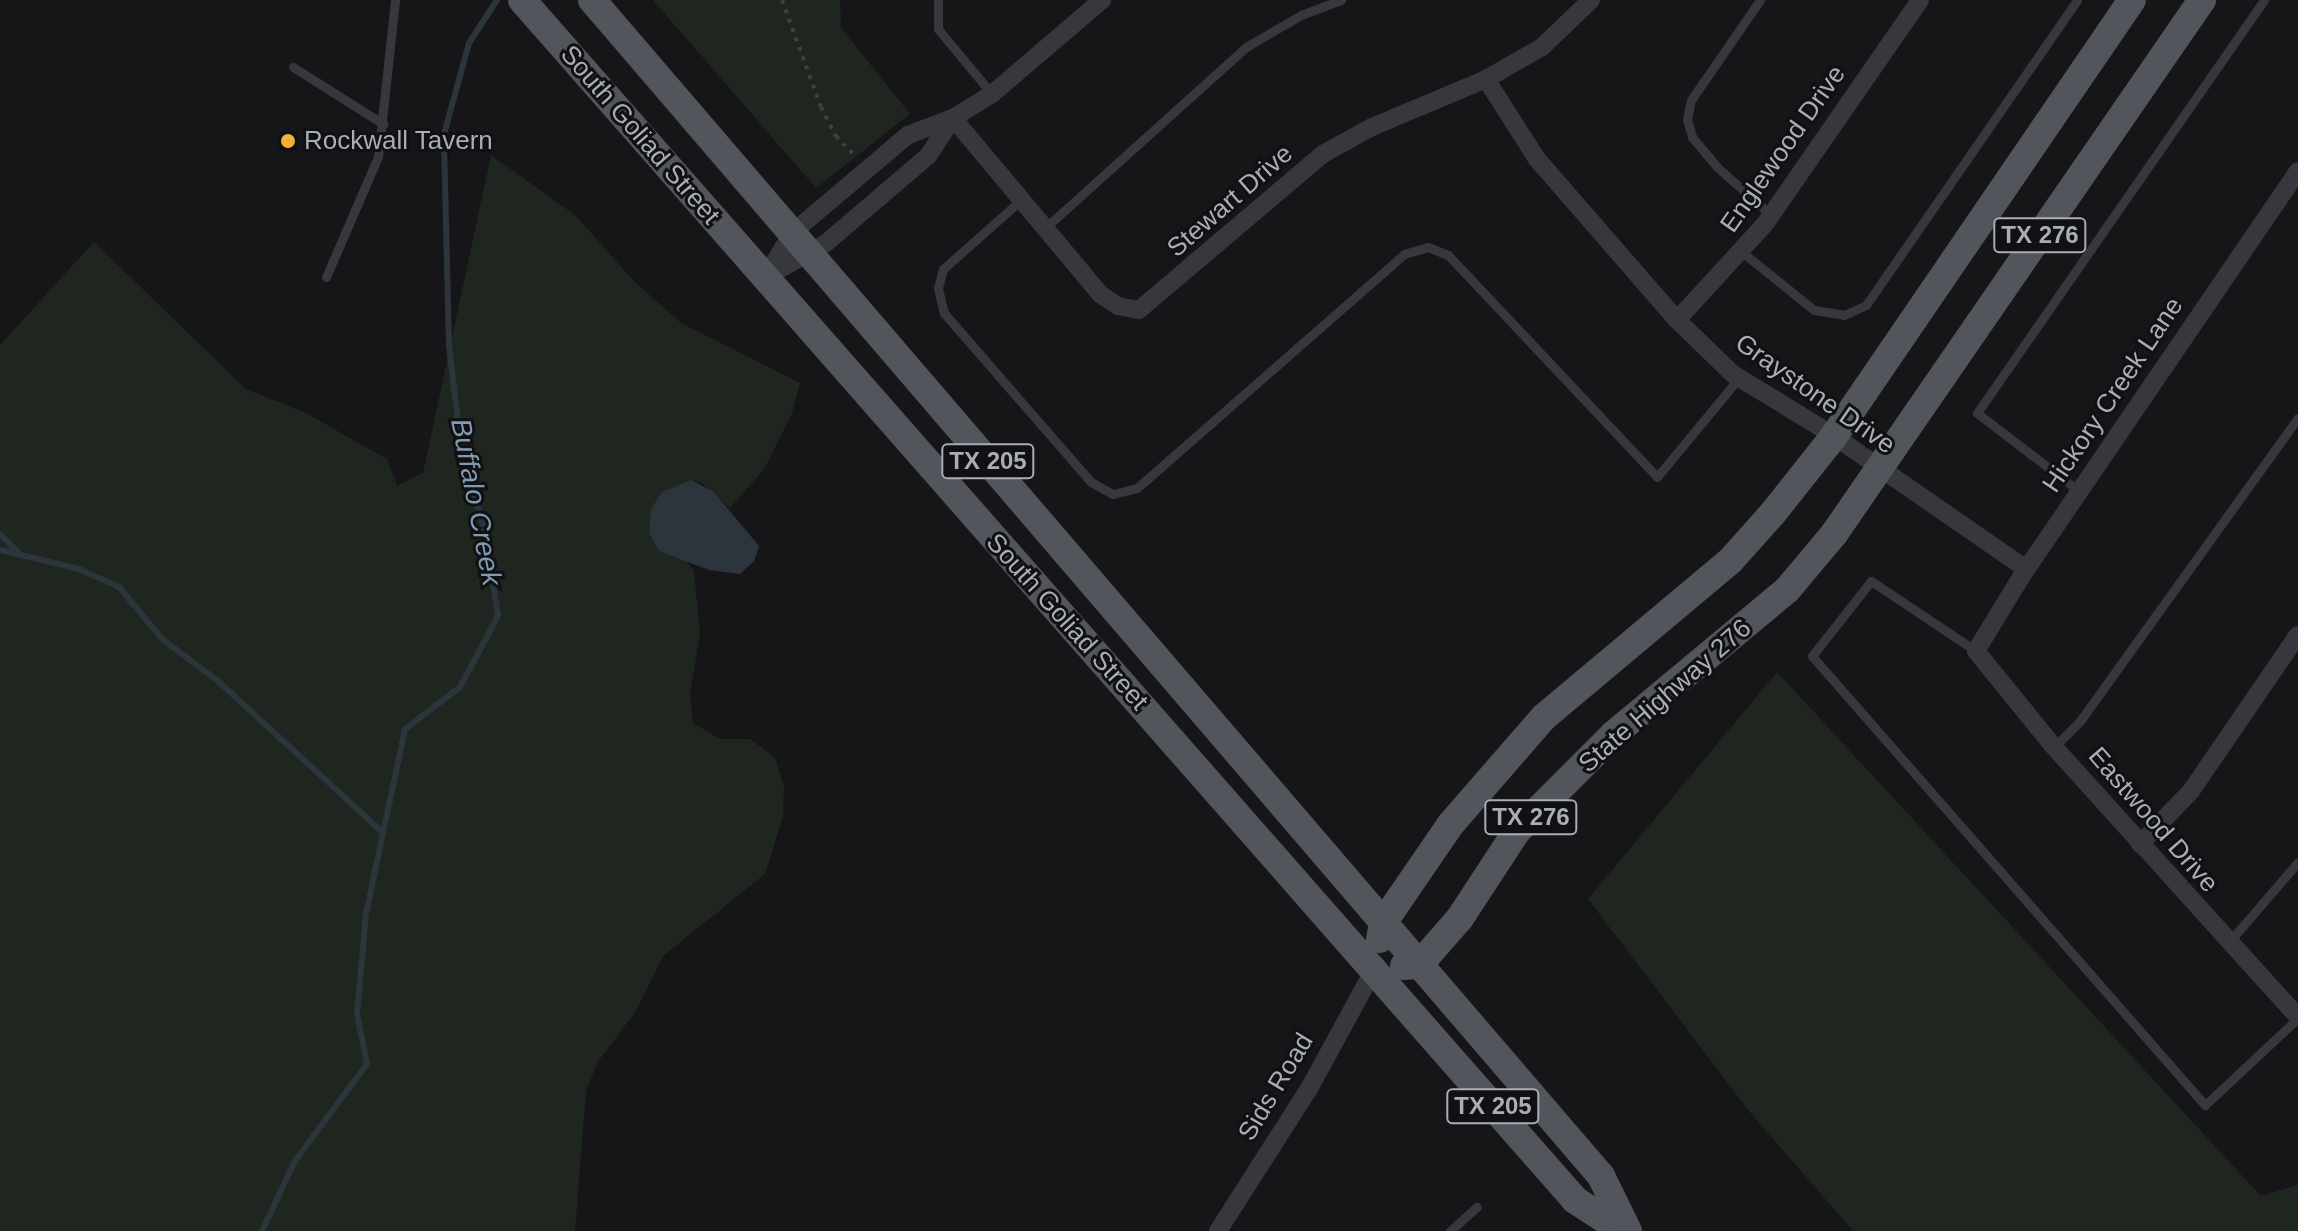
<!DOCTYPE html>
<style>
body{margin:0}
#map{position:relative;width:2298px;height:1231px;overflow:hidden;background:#161618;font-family:Arial,sans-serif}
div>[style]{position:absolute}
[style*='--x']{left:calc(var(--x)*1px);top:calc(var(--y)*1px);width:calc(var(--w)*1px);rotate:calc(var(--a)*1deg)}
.green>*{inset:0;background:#1e261f}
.water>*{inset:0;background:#2c353c}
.stream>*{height:6px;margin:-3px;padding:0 3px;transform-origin:3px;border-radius:3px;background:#2c353c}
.path>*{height:4px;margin-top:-2px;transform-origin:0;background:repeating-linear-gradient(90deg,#3d3f44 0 4px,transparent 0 10px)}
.service>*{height:9px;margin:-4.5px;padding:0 4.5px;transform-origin:4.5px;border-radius:4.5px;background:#37383d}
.minor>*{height:18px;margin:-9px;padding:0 9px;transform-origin:9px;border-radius:9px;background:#37383d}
.primary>*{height:28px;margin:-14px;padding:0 14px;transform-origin:14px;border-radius:14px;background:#53555c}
.dots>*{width:22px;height:22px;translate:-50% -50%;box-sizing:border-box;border:4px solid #111113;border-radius:50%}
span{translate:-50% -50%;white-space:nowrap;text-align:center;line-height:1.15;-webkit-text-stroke:6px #111113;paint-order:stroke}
.shield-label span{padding:2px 6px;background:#111113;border:2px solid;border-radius:6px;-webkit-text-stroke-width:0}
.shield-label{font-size:24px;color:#a8adb8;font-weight:700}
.street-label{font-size:26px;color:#a8adb8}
.poi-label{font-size:26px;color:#a8adb8}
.left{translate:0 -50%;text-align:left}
.water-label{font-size:28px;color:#7f9bb3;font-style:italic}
</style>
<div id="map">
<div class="green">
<i style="clip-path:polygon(653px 0,840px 0,841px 28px,910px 114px,816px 188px)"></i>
<i style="clip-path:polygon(491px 155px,575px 215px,634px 281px,681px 323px,800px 383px,792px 413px,765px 468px,730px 508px,702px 483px,691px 480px,659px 551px,685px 559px,694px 571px,700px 634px,690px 694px,693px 723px,720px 739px,750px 739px,775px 757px,784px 787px,783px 817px,765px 874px,663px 956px,636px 1011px,597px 1063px,586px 1092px,575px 1231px,0 1231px,0 345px,94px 242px,246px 389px,304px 412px,387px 459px,397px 486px,423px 473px)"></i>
<i style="clip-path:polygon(1777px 672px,2261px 1196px,2298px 1185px,2298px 1231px,1853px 1231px,1749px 1111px,1588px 899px)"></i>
</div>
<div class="water">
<i style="clip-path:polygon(691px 480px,714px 492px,759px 546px,754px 561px,740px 574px,709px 570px,659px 551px,649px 533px,651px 509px,662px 492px)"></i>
</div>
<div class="stream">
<i style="--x:0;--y:534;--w:28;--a:45"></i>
<i style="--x:0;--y:550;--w:81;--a:13.5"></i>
<i style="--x:79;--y:569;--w:44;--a:24.2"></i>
<i style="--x:119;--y:587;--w:67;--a:50.4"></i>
<i style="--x:162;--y:639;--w:70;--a:36.9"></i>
<i style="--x:218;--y:681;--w:222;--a:42.6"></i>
<i style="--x:262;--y:1231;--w:77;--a:-64.8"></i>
<i style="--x:295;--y:1161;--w:121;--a:-53.4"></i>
<i style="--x:367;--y:1064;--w:51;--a:-101.3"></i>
<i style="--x:357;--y:1014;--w:100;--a:-84.9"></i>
<i style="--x:366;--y:914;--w:189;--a:-78.1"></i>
<i style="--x:405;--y:729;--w:69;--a:-37.4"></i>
<i style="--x:460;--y:687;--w:81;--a:-61.8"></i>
<i style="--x:498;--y:616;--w:81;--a:-98.5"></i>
<i style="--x:486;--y:536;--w:93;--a:-105.5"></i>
<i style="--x:461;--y:446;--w:101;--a:-96.8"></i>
<i style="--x:449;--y:346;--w:212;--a:-91.4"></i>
<i style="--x:444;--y:134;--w:94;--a:-74.6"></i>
<i style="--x:469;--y:43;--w:51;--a:-56.9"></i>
</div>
<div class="path">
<i style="--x:782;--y:0;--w:114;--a:70"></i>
<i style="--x:821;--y:107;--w:33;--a:63"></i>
<i style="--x:836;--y:136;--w:30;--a:46"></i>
</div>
<div class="service">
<i style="--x:938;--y:0;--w:29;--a:90"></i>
<i style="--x:938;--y:29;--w:85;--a:50.3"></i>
<i style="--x:1760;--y:0;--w:121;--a:124.6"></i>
<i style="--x:1691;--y:100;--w:19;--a:102"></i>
<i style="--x:1687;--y:119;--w:19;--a:74"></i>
<i style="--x:1692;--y:137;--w:39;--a:50"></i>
<i style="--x:1717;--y:167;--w:72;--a:41.6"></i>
<i style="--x:293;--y:67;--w:107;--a:32.3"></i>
<i style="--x:1021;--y:200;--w:104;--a:138.5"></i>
<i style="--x:943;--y:269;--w:20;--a:105"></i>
<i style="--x:938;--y:288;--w:26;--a:77"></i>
<i style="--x:944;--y:313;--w:224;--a:49"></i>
<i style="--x:1091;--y:482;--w:25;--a:29"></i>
<i style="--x:1113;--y:494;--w:25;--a:-14"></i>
<i style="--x:1137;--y:488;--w:355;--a:-41.2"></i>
<i style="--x:1404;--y:254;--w:25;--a:-16"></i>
<i style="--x:1428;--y:247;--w:22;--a:22"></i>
<i style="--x:1448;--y:255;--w:305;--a:46.7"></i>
<i style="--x:1657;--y:477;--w:129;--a:-50.4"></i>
<i style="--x:1045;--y:228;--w:270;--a:-42"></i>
<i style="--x:1246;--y:47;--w:64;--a:-30.2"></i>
<i style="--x:1301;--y:15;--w:43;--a:-20.6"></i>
<i style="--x:1742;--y:252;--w:92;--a:38.9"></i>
<i style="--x:1814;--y:310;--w:30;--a:9"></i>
<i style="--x:1844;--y:315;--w:24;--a:-24"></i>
<i style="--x:1866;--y:305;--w:371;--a:-55.3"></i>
<i style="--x:326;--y:277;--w:131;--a:-66.6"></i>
<i style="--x:378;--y:157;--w:158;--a:-83.8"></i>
<i style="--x:2079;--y:491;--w:128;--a:-142.6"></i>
<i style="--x:1977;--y:413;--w:503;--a:-55.2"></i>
<i style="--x:1976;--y:651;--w:126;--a:-146.3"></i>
<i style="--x:1871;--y:581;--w:95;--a:128.2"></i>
<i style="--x:1812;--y:656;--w:597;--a:48.81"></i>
<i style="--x:2205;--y:1105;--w:127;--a:-43.1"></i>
<i style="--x:2054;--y:747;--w:37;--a:-45"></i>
<i style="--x:2080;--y:721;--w:373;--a:-54.3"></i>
<i style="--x:2230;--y:941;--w:104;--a:-49.3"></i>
<i style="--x:1450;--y:1231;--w:36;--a:-42"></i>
</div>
<div class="minor">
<i style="--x:1486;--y:79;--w:95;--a:57.5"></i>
<i style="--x:1537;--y:159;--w:213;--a:49"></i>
<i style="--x:1677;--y:320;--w:78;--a:44"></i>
<i style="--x:1733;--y:374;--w:119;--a:31.5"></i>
<i style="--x:1834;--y:436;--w:234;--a:34.7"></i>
<i style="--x:953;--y:118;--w:229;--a:50.1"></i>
<i style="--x:1100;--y:294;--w:22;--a:34"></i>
<i style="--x:1118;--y:306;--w:21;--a:11"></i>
<i style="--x:1139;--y:310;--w:241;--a:-40.3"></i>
<i style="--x:1323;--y:154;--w:56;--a:-28.9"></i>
<i style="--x:1372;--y:127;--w:124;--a:-22.8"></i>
<i style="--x:1486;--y:79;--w:64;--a:-29.7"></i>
<i style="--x:1542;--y:47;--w:68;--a:-43.8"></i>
<i style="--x:2298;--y:171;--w:482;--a:124.3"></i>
<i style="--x:2026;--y:569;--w:96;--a:121.4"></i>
<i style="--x:1976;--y:651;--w:124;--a:50.9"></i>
<i style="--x:2054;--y:747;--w:364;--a:47.9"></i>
<i style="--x:766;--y:277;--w:69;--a:-29.5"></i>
<i style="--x:826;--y:243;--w:134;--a:-40.5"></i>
<i style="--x:928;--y:156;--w:45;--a:-56.7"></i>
<i style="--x:765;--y:278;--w:52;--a:-59"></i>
<i style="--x:792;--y:233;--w:152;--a:-40.2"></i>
<i style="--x:908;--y:135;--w:48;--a:-20.7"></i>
<i style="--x:953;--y:118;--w:46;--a:-31.6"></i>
<i style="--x:992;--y:94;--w:145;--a:-40.5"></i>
<i style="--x:1677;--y:320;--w:130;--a:-47.5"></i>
<i style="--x:1765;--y:224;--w:272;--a:-55.3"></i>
<i style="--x:2140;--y:844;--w:74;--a:-46.1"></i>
<i style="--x:2191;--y:791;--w:189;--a:-55.6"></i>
<i style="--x:1218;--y:1231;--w:171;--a:-57.4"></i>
<i style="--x:1310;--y:1087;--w:136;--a:-61.4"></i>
</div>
<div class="primary">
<i style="--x:522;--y:0;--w:1596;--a:48.73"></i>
<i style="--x:1575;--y:1200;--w:57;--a:32.9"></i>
<i style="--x:592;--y:0;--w:1550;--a:49.37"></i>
<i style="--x:1601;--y:1176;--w:61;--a:63.9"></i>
<i style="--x:1380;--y:939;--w:16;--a:-79"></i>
<i style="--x:1383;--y:923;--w:119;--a:-55.6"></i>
<i style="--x:1450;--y:825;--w:143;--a:-49"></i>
<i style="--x:1544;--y:717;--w:244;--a:-40"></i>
<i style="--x:1731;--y:560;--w:63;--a:-48.2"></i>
<i style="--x:1773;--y:513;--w:98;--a:-51.6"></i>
<i style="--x:1834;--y:436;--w:528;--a:-55.65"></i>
<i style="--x:1404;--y:966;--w:15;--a:-4"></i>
<i style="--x:1419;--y:965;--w:62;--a:-48.9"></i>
<i style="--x:1460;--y:918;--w:104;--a:-56.8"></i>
<i style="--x:1517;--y:831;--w:137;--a:-45"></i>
<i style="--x:1614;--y:734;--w:225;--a:-39.8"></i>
<i style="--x:1787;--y:590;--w:73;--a:-50"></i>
<i style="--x:1834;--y:534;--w:649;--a:-55.43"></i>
</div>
<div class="dots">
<i style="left:288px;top:141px;background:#f2b134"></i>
</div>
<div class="shield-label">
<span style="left:2040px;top:235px">TX 276</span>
<span style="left:988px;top:461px">TX 205</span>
<span style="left:1531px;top:817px">TX 276</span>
<span style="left:1493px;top:1106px">TX 205</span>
</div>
<div class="street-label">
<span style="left:640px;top:135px;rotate:49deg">South Goliad Street</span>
<span style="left:1783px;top:149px;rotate:-55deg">Englewood Drive</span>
<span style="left:1230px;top:201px;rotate:-41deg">Stewart Drive</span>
<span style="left:1815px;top:394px;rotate:35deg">Graystone Drive</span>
<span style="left:2113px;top:395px;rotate:-56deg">Hickory Creek Lane</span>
<span style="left:1067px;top:622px;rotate:48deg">South Goliad Street</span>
<span style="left:1665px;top:696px;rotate:-41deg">State Highway 276</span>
<span style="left:2153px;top:820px;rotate:49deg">Eastwood Drive</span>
<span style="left:1276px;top:1087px;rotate:-59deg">Sids Road</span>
</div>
<div class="poi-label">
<span class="left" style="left:304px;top:141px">Rockwall Tavern</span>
</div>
<div class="water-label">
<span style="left:476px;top:502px;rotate:79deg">Buffalo Creek</span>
</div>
</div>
